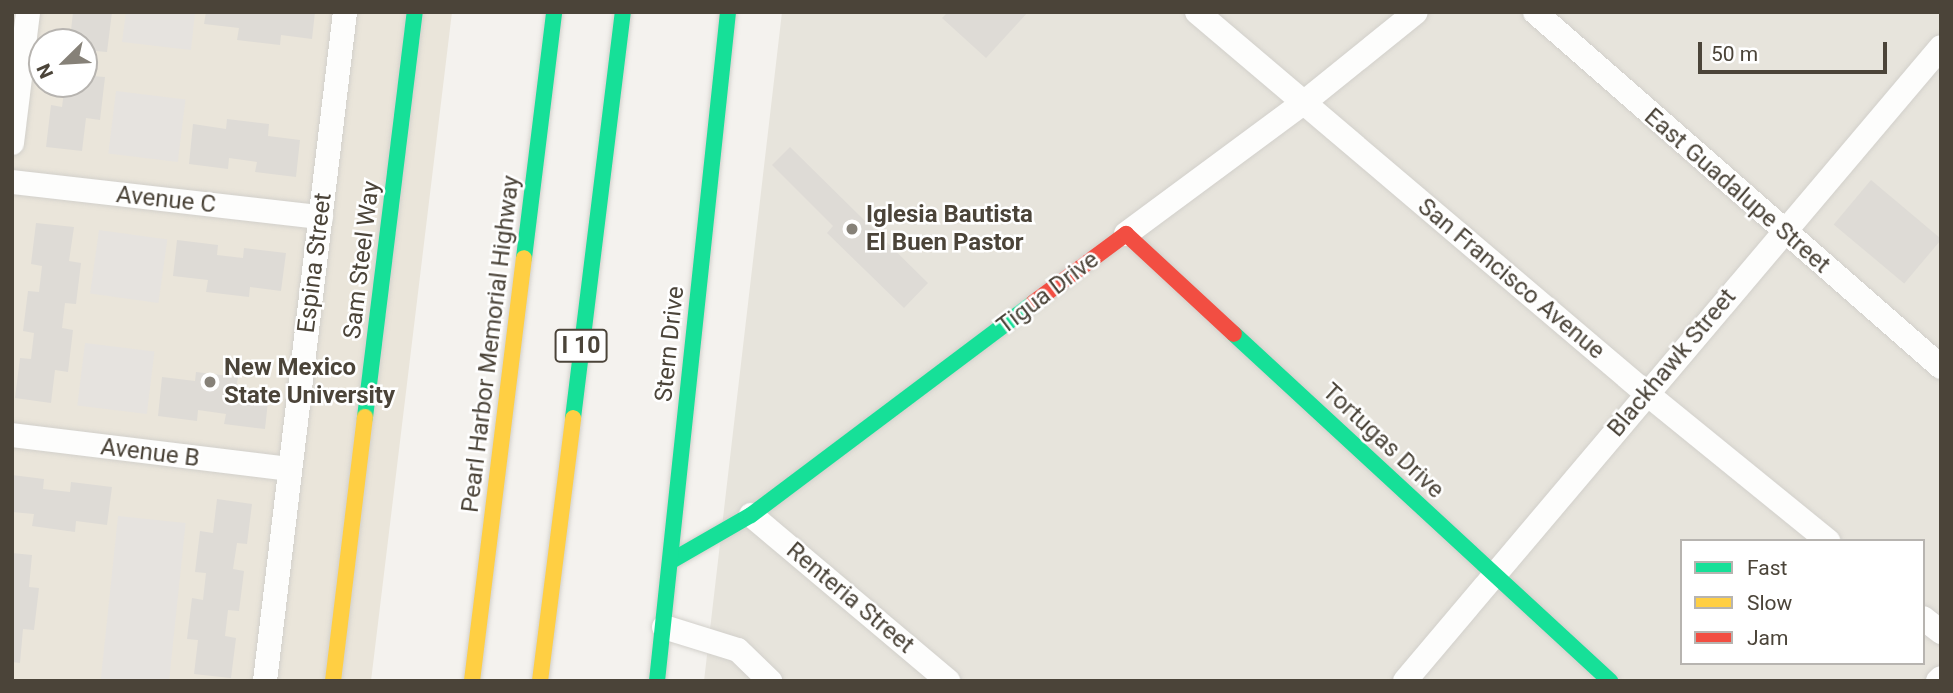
<!DOCTYPE html>
<style>
body{margin:0}
#map{position:relative;width:1953px;height:693px;overflow:hidden;background:#f4f2ee;font-family:Roboto,sans-serif}
div>[style]{position:absolute}
[style*='--x']{left:calc(var(--x)*1px);top:calc(var(--y)*1px);width:calc(var(--w)*1px);rotate:calc(var(--a)*1deg)}
.residential>*{inset:0;background:#e7e4dc}
.education>*{inset:0;background:#eae5da}
.parking>*{inset:0;background:#e6e3df;transform-origin:0 0}
.building>*{inset:0;background:#dedbd6;transform-origin:0 0}
.roads{filter:drop-shadow(0 0 2px #d2d0cb) drop-shadow(0 0 2px #d2d0cb)}
.street>*{height:24px;margin:-12px;padding:0 12px;transform-origin:12px;border-radius:12px;background:#fdfdfc}
.fast>*{height:16px;margin:-8px;padding:0 8px;transform-origin:8px;border-radius:8px;background:#16e098}
.slow>*{height:16px;margin:-8px;padding:0 8px;transform-origin:8px;border-radius:8px;background:#ffcf43}
.jam>*{height:16px;margin:-8px;padding:0 8px;transform-origin:8px;border-radius:8px;background:#f24e42}
.dots>*{width:19px;height:19px;translate:-50% -50%;box-sizing:border-box;border:4px solid #fff;border-radius:50%}
span{translate:-50% -50%;white-space:nowrap;text-align:center;line-height:1.15;-webkit-text-stroke:5px #fff;paint-order:stroke}
.shield-label span{padding:2px 5px;background:#fff;border:2px solid;border-radius:5px;-webkit-text-stroke-width:0}
.shield-label{font-size:23px;color:#4b4439;font-weight:700}
.street-label{font-size:24px;color:#4b4439}
.poi-label{font-size:24px;color:#4b4439;font-weight:700}
.left{translate:0 -50%;text-align:left}
.frame{position:absolute;inset:0;border:14px solid #4b4439;pointer-events:none}
.legend{position:absolute;left:1680px;top:539px;width:245px;height:126px;box-sizing:border-box;background:#fff;border:2px solid #b7b4b0;margin:0;padding:9px 12px;list-style:none;font-size:21px;color:#4b4439}
.legend li{display:flex;align-items:center;gap:14px;height:35px}
.legend b{width:35px;border:2px solid #b7b4b0}
.north{position:absolute;left:28px;top:28px;width:70px;height:70px;box-sizing:border-box;background:#fff;border:2px solid #b7b4b0;border-radius:50%;rotate:246deg;font-size:19px;font-weight:700;line-height:28px;text-align:center;color:#4b4439}
.north::after{content:'';display:block;margin:auto;width:24px;height:32px;background:#868178;clip-path:polygon(50% 0,100% 100%,50% 72%,0 100%)}
.scale{position:absolute;left:1698px;top:42px;width:189px;height:32px;box-sizing:border-box;border:4px solid #4b4439;border-top:0;padding-left:9px;font-size:21px;line-height:24px;white-space:nowrap;color:#4b4439;-webkit-text-stroke:5px #fff;paint-order:stroke}
</style>
<div id="map">
<div class="residential">
<i style="clip-path:polygon(evenodd,782px 12px,1941px 12px,1941px 681px,704px 681px,782px 12px,1682px 541px,1923px 541px,1923px 663px,1682px 663px,1682px 541px)"></i>
</div>
<div class="education">
<i style="clip-path:polygon(evenodd,12px 12px,452px 12px,371px 681px,12px 681px,12px 12px,42px 42px,84px 42px,84px 84px,42px 84px,42px 42px)"></i>
</div>
<div class="parking">
<i style="clip-path:polygon(126px 12px,195px 12px,191px 50px,122px 42px)"></i>
<i style="left:116px;top:91px;width:70px;height:63px;rotate:7deg"></i>
<i style="left:99px;top:230px;width:69px;height:64px;rotate:8deg"></i>
<i style="left:85px;top:343px;width:70px;height:63px;rotate:7deg"></i>
<i style="left:118px;top:516px;width:68px;height:166px;rotate:6deg"></i>
</div>
<div class="building">
<i style="clip-path:polygon(73px 12px,112px 12px,107px 52px,96px 51px,92px 76px,105px 77px,100px 120px,86px 118px,82px 151px,46px 147px,51px 105px,62px 107px,65px 84px,84px 84px,84px 42px,59px 42px,70px 40px)"></i>
<i style="clip-path:polygon(206px 12px,315px 12px,312px 39px,281px 35px,280px 45px,237px 40px,239px 28px,204px 24px)"></i>
<i style="clip-path:polygon(948px 12px,1028px 12px,986px 58px,942px 18px)"></i>
<i style="clip-path:polygon(227px 119px,269px 124px,268px 136px,300px 140px,296px 177px,255px 172px,257px 162px,229px 158px,228px 169px,189px 164px,193px 124px,226px 129px)"></i>
<i style="clip-path:polygon(790px 147px,928px 283px,904px 308px,827px 233px,833px 226px,772px 165px)"></i>
<i style="left:1871px;top:180px;width:92px;height:58px;rotate:40deg"></i>
<i style="clip-path:polygon(36px 223px,74px 227px,69px 261px,81px 263px,76px 304px,65px 303px,62px 328px,73px 330px,68px 372px,55px 370px,51px 403px,15px 398px,20px 358px,31px 359px,34px 333px,23px 331px,28px 291px,39px 292px,42px 266px,31px 264px)"></i>
<i style="clip-path:polygon(177px 240px,218px 245px,217px 255px,243px 258px,244px 248px,286px 253px,281px 291px,250px 287px,249px 297px,206px 292px,208px 280px,173px 276px)"></i>
<i style="clip-path:polygon(196px 372px,238px 377px,236px 388px,269px 392px,265px 429px,224px 424px,226px 414px,198px 410px,197px 421px,158px 416px,162px 377px,195px 381px)"></i>
<i style="clip-path:polygon(12px 475px,44px 479px,43px 489px,70px 492px,71px 482px,112px 487px,107px 525px,76px 521px,75px 532px,32px 526px,34px 514px,12px 512px)"></i>
<i style="clip-path:polygon(217px 499px,252px 504px,247px 544px,237px 543px,233px 569px,244px 571px,239px 611px,228px 610px,225px 636px,236px 638px,231px 678px,194px 674px,198px 640px,187px 639px,192px 598px,203px 600px,206px 573px,195px 572px,200px 531px,213px 533px)"></i>
<i style="clip-path:polygon(12px 553px,32px 555px,29px 587px,39px 588px,34px 630px,23px 629px,20px 663px,12px 662px)"></i>
</div>
<div class="roads">
<div class="street">
<i style="--x:1197;--y:12;--w:589;--a:40.32"></i>
<i style="--x:1646;--y:393;--w:235;--a:39.1"></i>
<i style="--x:1535;--y:12;--w:539;--a:41.17"></i>
<i style="--x:12;--y:143;--w:132;--a:-83"></i>
<i style="--x:12;--y:182;--w:311;--a:6.5"></i>
<i style="--x:1126;--y:234;--w:219;--a:-36.5"></i>
<i style="--x:1302;--y:104;--w:146;--a:-38.9"></i>
<i style="--x:12;--y:435;--w:279;--a:7"></i>
<i style="--x:751;--y:515;--w:258;--a:40.1"></i>
<i style="--x:1923;--y:618;--w:23;--a:38"></i>
<i style="--x:664;--y:627;--w:77;--a:17.3"></i>
<i style="--x:738;--y:650;--w:45;--a:44.1"></i>
<i style="--x:265;--y:681;--w:674;--a:-83.18"></i>
<i style="--x:1405;--y:681;--w:830;--a:-49.79"></i>
<i style="--x:1938;--y:681;--w:4;--a:-45"></i>
</div>
<div class="fast">
<i style="--x:524;--y:258;--w:248;--a:-83"></i>
<i style="--x:1234;--y:334;--w:512;--a:42.7"></i>
<i style="--x:365;--y:417;--w:408;--a:-83"></i>
<i style="--x:573;--y:418;--w:409;--a:-83"></i>
<i style="--x:671;--y:561;--w:92;--a:-29.9"></i>
<i style="--x:751;--y:515;--w:353;--a:-36.9"></i>
<i style="--x:657;--y:681;--w:673;--a:-83.94"></i>
</div>
<div class="slow">
<i style="--x:333;--y:681;--w:266;--a:-83.1"></i>
<i style="--x:472;--y:681;--w:426;--a:-83"></i>
<i style="--x:540;--y:681;--w:265;--a:-82.8"></i>
</div>
<div class="jam">
<i style="--x:1033;--y:303;--w:116;--a:-36.6"></i>
<i style="--x:1126;--y:234;--w:147;--a:42.8"></i>
</div>
</div>
<div class="dots">
<i style="left:852px;top:229px;background:#868178"></i>
<i style="left:210px;top:382px;background:#868178"></i>
</div>
<div class="shield-label">
<span style="left:581px;top:346px">I 10</span>
</div>
<div class="street-label">
<span style="left:1737px;top:191px;rotate:41deg">East Guadalupe Street</span>
<span style="left:166px;top:200px;rotate:6deg">Avenue C</span>
<span style="left:362px;top:260px;rotate:-83deg">Sam Steel Way</span>
<span style="left:315px;top:263px;rotate:-83deg">Espina Street</span>
<span style="left:1511px;top:279px;rotate:40deg">San Francisco Avenue</span>
<span style="left:1048px;top:293px;rotate:-37deg">Tigua Drive</span>
<span style="left:491px;top:344px;rotate:-83deg">Pearl Harbor Memorial Highway</span>
<span style="left:670px;top:344px;rotate:-84deg">Stern Drive</span>
<span style="left:1672px;top:363px;rotate:-50deg">Blackhawk Street</span>
<span style="left:1383px;top:441px;rotate:43deg">Tortugas Drive</span>
<span style="left:150px;top:453px;rotate:7deg">Avenue B</span>
<span style="left:850px;top:598px;rotate:40deg">Renteria Street</span>
</div>
<div class="poi-label">
<span class="left" style="left:866px;top:229px">Iglesia Bautista<br>El Buen Pastor</span>
<span class="left" style="left:224px;top:382px">New Mexico<br>State University</span>
</div>
<div class="frame"></div>
<ul class="legend">
<li><b style="height:9px;background:#16e098"></b>Fast</li>
<li><b style="height:9px;background:#ffcf43"></b>Slow</li>
<li><b style="height:9px;background:#f24e42"></b>Jam</li>
</ul>
<div class="north">N</div>
<div class="scale">50 m</div>
</div>
